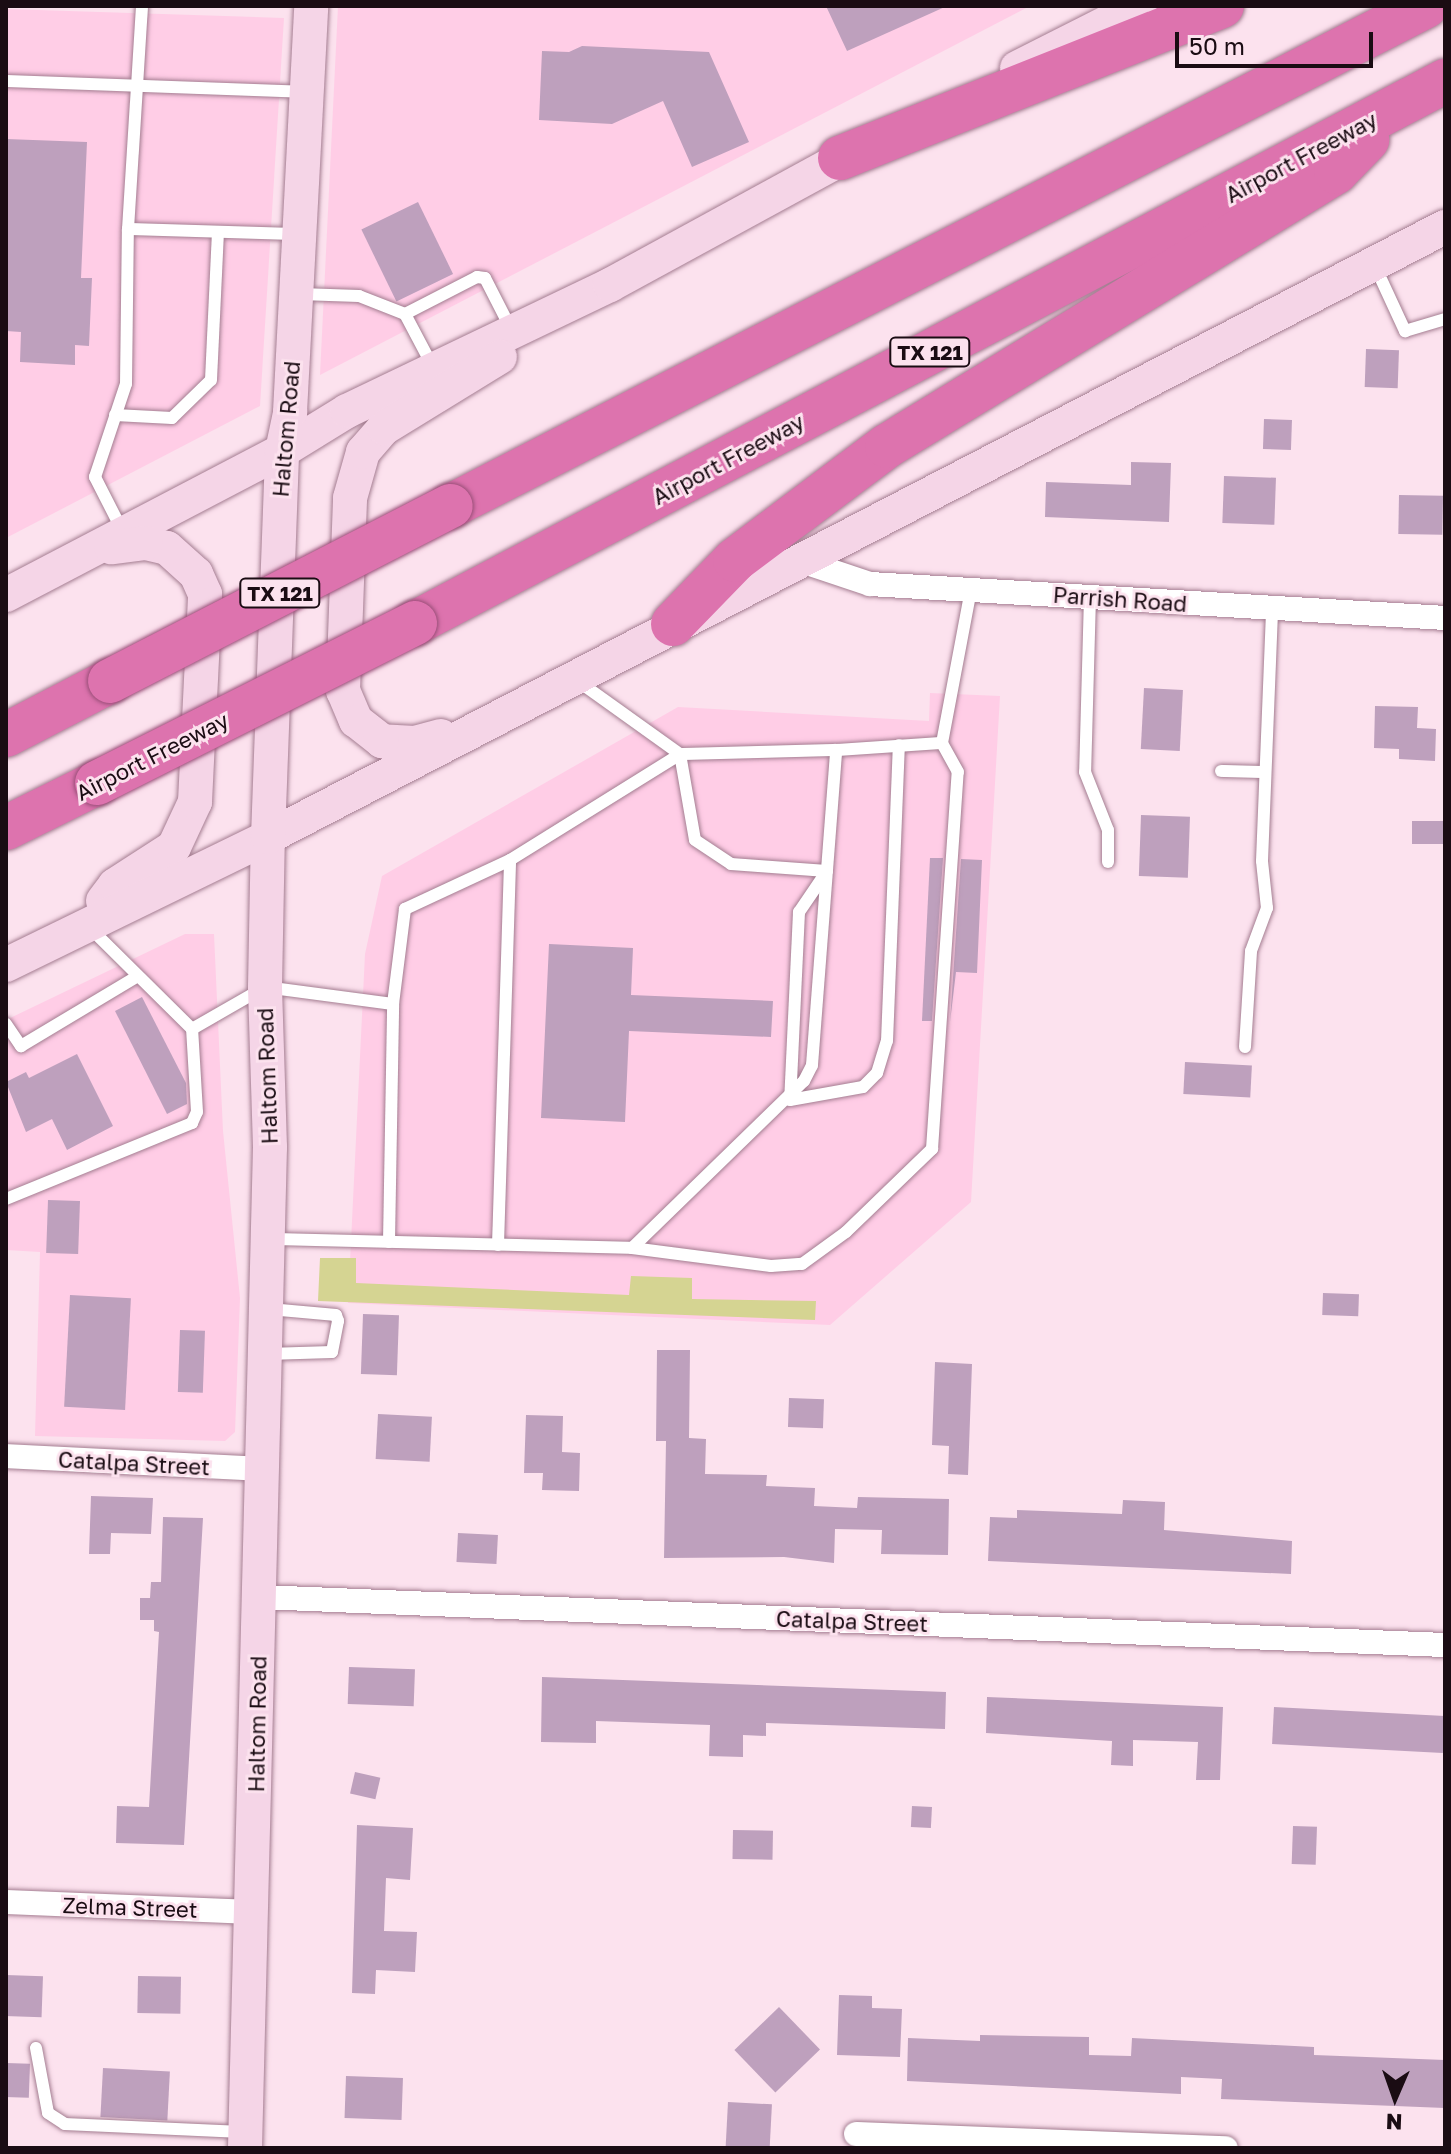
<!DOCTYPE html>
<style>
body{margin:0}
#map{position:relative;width:1451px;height:2154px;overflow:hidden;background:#fce2ee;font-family:"Golos Text",sans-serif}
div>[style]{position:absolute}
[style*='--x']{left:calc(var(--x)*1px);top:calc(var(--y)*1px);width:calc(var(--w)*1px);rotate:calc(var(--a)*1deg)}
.built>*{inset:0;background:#ffcde6}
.green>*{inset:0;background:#d5d492}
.building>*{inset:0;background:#bea0bd;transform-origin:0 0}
.roads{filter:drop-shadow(0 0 2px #a47d91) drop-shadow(0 0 2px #a47d91)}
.lane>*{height:12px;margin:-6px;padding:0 6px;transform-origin:6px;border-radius:6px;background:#fff}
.street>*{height:24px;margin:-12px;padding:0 12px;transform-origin:12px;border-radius:12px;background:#fff}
.secondary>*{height:34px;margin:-17px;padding:0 17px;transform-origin:17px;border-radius:17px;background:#f5d5e7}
.highway>*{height:44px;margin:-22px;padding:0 22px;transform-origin:22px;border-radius:22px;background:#dd73ae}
.bridges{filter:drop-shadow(0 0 2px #994f78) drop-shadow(0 0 2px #994f78)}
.highway-bridge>*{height:44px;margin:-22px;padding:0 22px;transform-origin:22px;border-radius:22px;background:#dd73ae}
span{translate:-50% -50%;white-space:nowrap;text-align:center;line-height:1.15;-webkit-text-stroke:6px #fce2ee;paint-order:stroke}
.shield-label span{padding:2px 6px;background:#fce2ee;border:2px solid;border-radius:6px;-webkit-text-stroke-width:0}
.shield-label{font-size:20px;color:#1a0c13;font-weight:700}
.street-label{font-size:22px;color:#1a0c13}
.frame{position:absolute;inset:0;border:8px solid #1a0c13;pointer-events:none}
.north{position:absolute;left:1355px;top:2058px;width:80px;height:80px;-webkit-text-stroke:6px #fce2ee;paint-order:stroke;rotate:182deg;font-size:22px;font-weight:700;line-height:32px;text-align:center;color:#1a0c13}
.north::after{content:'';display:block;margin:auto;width:28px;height:36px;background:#1a0c13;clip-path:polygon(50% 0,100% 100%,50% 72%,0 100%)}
.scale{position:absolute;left:1175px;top:32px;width:198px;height:36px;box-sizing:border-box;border:4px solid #1a0c13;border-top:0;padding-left:10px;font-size:24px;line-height:28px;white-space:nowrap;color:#1a0c13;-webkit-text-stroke:6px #fce2ee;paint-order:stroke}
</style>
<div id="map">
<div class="built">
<i style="clip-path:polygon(338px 6px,1030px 6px,320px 375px)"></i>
<i style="clip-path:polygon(6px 9px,284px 18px,260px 406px,6px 538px)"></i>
<i style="clip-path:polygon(930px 693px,1000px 696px,971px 1202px,830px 1325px,348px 1303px,365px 954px,382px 876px,678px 707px,929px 721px)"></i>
<i style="clip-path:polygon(185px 934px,214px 934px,223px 1131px,240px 1298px,235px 1432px,225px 1441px,35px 1436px,40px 1252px,6px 1250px,6px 1020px)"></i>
</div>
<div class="green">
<i style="clip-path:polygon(320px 1258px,356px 1258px,356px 1283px,629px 1295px,631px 1276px,692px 1278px,692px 1299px,816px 1301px,815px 1320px,318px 1301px)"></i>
</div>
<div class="building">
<i style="clip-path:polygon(826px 6px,947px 6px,847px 51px)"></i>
<i style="clip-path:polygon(582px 46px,709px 52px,749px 142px,692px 167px,663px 101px,612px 124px,539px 120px,542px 51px,569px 52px)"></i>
<i style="clip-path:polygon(6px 139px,87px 142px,81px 278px,92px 278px,89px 346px,75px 345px,75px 365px,20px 362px,21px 332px,6px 331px)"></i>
<i style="left:418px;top:202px;width:80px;height:63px;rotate:64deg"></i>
<i style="left:1366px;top:349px;width:33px;height:38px;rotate:2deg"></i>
<i style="left:1264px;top:419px;width:28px;height:30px;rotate:2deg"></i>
<i style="clip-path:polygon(1131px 462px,1171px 463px,1169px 522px,1045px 517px,1046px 482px,1131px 485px)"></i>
<i style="left:1224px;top:476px;width:52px;height:47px;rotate:2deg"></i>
<i style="left:1399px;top:495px;width:44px;height:39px;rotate:1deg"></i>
<i style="left:1144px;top:688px;width:39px;height:61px;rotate:3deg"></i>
<i style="clip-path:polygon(1375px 706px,1418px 707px,1417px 728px,1436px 729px,1435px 761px,1399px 759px,1399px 749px,1374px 748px)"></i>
<i style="left:1141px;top:815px;width:49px;height:61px;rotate:2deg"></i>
<i style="left:1412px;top:821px;width:33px;height:23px"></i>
<i style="clip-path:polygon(930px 858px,943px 858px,932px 1021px,922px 1021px)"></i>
<i style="clip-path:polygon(961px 859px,982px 860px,977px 973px,956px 972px,950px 1022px)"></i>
<i style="clip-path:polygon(549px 944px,633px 948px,631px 995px,773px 1001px,771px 1037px,629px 1031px,625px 1122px,541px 1118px)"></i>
<i style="clip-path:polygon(142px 997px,186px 1083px,187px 1104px,167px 1114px,115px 1011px)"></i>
<i style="clip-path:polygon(77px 1054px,113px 1126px,67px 1150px,52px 1119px,26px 1132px,6px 1082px,26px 1072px,29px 1078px)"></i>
<i style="left:1185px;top:1062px;width:67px;height:32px;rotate:3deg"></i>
<i style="left:48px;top:1200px;width:32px;height:53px;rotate:2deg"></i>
<i style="left:1323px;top:1293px;width:36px;height:22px;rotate:2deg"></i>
<i style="left:70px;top:1295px;width:61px;height:112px;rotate:3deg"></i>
<i style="left:363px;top:1314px;width:36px;height:60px;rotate:2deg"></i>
<i style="left:180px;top:1330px;width:25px;height:62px;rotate:2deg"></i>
<i style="clip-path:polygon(657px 1350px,690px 1350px,689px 1438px,706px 1439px,705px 1474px,767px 1475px,766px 1486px,815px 1488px,814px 1506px,857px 1508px,858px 1497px,949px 1499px,948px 1555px,881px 1554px,882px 1530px,835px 1529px,834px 1563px,784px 1557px,664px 1558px,666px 1441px,656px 1441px)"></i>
<i style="clip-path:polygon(935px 1362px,972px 1364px,968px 1475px,948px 1474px,949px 1446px,932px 1445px)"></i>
<i style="left:789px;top:1398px;width:35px;height:29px;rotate:2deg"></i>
<i style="left:378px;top:1414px;width:54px;height:45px;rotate:3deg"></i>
<i style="clip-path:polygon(526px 1415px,563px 1416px,562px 1452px,580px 1453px,579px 1491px,542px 1490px,543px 1473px,524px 1473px)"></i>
<i style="clip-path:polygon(91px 1496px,153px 1498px,151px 1534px,111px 1533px,110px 1554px,89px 1554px)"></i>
<i style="clip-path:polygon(1123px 1500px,1165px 1502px,1164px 1530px,1292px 1541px,1291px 1574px,988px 1561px,990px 1517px,1017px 1518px,1017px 1510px,1122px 1514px)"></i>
<i style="clip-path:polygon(163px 1517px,203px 1518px,184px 1845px,116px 1843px,117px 1806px,149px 1807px,159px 1632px,154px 1631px,154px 1620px,140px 1620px,140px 1598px,150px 1598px,151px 1582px,161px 1582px)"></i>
<i style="left:458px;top:1533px;width:40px;height:29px;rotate:3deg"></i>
<i style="left:349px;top:1667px;width:66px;height:37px;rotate:2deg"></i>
<i style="clip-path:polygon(542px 1677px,946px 1692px,945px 1729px,766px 1723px,766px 1736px,743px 1735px,743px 1757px,709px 1756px,710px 1725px,596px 1721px,596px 1743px,541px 1742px)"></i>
<i style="clip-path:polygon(987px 1697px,1223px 1707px,1220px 1780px,1196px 1780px,1198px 1742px,1133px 1740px,1133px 1766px,1111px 1765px,1112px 1741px,986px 1733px)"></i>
<i style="left:1274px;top:1707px;width:171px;height:37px;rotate:3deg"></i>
<i style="left:355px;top:1772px;width:26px;height:22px;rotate:13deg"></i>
<i style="left:912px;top:1806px;width:20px;height:21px;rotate:3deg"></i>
<i style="clip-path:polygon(357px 1825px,413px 1828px,410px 1880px,386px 1878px,384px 1931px,417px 1932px,415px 1972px,376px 1970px,375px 1994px,352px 1993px)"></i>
<i style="left:1293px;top:1826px;width:24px;height:38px;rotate:2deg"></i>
<i style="left:733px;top:1830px;width:40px;height:29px;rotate:1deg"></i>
<i style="left:6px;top:1975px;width:37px;height:41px;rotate:2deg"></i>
<i style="left:138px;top:1976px;width:43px;height:37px;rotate:1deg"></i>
<i style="clip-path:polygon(839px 1995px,872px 1996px,872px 2008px,902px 2009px,900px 2057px,837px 2055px)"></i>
<i style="left:779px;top:2007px;width:59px;height:62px;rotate:46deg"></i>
<i style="clip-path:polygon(980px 2035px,1089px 2037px,1089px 2055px,1131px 2056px,1132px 2038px,1314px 2047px,1314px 2055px,1445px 2060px,1445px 2108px,1221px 2099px,1222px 2079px,1181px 2077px,1181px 2094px,907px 2081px,908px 2038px,980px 2041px)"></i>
<i style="left:6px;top:2063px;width:24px;height:34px;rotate:2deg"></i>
<i style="left:103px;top:2068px;width:67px;height:49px;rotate:3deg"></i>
<i style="left:346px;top:2076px;width:57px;height:42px;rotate:2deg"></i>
<i style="left:728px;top:2102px;width:44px;height:46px;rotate:3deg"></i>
</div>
<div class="roads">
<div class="lane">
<i style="--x:6;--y:81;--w:297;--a:2.1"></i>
<i style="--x:128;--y:229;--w:223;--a:-86.4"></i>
<i style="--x:1375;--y:266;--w:72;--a:65.2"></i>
<i style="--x:1405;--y:331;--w:42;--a:-16.7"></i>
<i style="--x:300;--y:294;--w:59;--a:1.9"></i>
<i style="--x:359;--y:296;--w:49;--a:21.4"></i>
<i style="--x:433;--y:367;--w:60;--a:-117.8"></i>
<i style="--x:405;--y:314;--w:81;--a:-27.2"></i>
<i style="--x:477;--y:277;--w:8;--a:7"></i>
<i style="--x:485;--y:278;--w:57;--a:63"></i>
<i style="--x:115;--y:415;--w:57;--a:3"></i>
<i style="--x:172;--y:418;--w:54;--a:-44.3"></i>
<i style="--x:211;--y:380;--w:148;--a:-87.3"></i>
<i style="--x:123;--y:532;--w:62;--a:-117"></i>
<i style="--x:95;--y:477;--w:98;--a:-71.6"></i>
<i style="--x:126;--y:384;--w:155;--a:-89.3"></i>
<i style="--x:128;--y:229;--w:168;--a:1.7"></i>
<i style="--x:1090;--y:597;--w:175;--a:91.6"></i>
<i style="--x:1085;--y:772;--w:62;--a:68.4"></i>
<i style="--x:1108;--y:830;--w:32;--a:90"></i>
<i style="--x:578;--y:681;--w:125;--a:35.6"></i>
<i style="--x:680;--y:754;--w:156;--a:-1.5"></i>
<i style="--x:1221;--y:771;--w:44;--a:1.3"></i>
<i style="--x:89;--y:927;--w:145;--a:44.7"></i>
<i style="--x:6;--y:1024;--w:27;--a:56"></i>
<i style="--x:21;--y:1046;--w:136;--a:-30.9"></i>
<i style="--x:1245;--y:1047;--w:96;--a:-86.4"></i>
<i style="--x:1251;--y:951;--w:46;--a:-69.6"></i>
<i style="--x:1267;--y:908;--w:47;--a:-96.1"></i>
<i style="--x:1262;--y:861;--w:252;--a:-87.7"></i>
<i style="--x:6;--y:1199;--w:201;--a:-22.2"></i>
<i style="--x:192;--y:1123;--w:12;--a:-66"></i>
<i style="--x:197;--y:1112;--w:83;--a:-93.4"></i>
<i style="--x:192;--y:1029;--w:84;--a:-29.9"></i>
<i style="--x:265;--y:987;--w:129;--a:7.6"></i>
<i style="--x:393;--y:1004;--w:96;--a:-82.8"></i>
<i style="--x:405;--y:909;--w:116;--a:-25"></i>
<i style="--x:510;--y:860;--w:200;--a:-31.9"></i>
<i style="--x:680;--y:754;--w:87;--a:80.1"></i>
<i style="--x:695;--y:840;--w:43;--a:33.7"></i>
<i style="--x:731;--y:864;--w:96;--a:4.2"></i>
<i style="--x:827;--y:871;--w:50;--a:124.3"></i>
<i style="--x:799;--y:912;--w:188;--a:92.7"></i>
<i style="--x:790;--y:1100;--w:74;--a:-10.1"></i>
<i style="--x:863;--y:1087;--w:20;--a:-45"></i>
<i style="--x:877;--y:1073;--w:34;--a:-73"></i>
<i style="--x:887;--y:1041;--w:296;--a:-87.7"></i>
<i style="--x:271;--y:1239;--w:361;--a:1.4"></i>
<i style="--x:632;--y:1248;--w:240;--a:-44.2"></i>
<i style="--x:804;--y:1081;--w:18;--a:-63"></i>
<i style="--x:812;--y:1065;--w:316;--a:-85.6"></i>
<i style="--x:836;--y:750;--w:106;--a:-3.8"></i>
<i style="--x:942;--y:743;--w:156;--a:-79.3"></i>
<i style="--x:389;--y:1242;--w:238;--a:-89"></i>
<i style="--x:498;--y:1245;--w:385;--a:-88.2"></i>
<i style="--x:632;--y:1248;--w:140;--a:7.4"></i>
<i style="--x:771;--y:1266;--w:31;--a:-4"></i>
<i style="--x:802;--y:1264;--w:54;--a:-36"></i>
<i style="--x:846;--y:1232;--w:120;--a:-44"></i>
<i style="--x:932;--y:1149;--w:378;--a:-86.1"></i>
<i style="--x:958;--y:772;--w:33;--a:-119"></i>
<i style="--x:267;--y:1354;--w:65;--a:-1.8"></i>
<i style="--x:332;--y:1352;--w:32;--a:-79"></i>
<i style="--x:338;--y:1321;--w:6;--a:-108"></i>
<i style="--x:336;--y:1315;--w:67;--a:-174.9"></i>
<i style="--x:36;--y:2048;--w:66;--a:79.5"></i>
<i style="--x:48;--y:2113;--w:20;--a:33"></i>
<i style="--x:65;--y:2124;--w:177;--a:2.6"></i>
</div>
<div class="street">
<i style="--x:798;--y:560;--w:76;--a:18.4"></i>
<i style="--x:870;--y:584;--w:576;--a:3.38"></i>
<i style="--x:6;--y:1456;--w:256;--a:2.9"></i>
<i style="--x:260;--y:1597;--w:1186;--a:2.32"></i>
<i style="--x:6;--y:1902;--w:247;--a:2.3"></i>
<i style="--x:856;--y:2134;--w:370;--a:2.2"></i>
</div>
<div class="secondary">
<i style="--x:1017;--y:68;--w:138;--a:-26.8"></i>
<i style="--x:6;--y:595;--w:311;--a:-27.6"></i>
<i style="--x:282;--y:451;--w:76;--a:-31.6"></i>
<i style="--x:347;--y:411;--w:292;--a:-25.6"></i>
<i style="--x:610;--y:285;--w:288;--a:-28.6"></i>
<i style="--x:441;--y:736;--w:27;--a:165"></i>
<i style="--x:415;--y:743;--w:33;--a:-177"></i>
<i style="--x:382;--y:741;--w:33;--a:-142"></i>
<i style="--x:356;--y:721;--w:33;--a:-113"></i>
<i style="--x:343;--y:691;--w:193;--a:-87.9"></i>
<i style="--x:350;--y:498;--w:48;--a:-74.2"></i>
<i style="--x:363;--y:452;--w:32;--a:-49"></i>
<i style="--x:384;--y:428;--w:136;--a:-31.5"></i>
<i style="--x:103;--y:901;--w:20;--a:-53"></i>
<i style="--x:115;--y:885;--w:70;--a:-32.8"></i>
<i style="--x:174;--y:847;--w:50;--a:-65"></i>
<i style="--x:195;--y:802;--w:208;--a:-87.2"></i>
<i style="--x:205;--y:594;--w:22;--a:-114"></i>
<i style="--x:196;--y:574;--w:39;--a:-138"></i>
<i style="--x:167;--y:548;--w:22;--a:-167"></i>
<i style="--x:146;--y:543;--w:35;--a:173"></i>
<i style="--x:6;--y:965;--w:292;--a:-26"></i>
<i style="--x:268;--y:837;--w:1326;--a:-27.4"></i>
<i style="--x:245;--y:2148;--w:1001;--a:-88.57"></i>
<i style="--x:270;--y:1147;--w:160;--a:-91.8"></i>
<i style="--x:265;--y:987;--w:150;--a:-88.9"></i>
<i style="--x:268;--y:837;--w:386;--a:-87.9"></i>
<i style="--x:282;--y:451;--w:40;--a:-78"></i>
<i style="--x:290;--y:412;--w:407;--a:-87"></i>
</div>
<div class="highway">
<i style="--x:840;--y:158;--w:411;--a:-21.7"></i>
<i style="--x:451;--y:506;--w:1096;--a:-27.15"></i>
<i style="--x:415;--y:623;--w:1164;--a:-27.75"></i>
<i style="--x:673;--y:624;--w:89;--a:-45.9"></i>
<i style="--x:735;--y:560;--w:190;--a:-36.9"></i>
<i style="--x:887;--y:446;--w:526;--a:-31.39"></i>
<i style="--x:1336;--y:172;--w:45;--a:-45.9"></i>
<i style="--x:6;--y:735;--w:117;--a:-27.4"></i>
<i style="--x:6;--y:828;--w:102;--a:-26.3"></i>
</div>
</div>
<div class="bridges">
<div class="highway-bridge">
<i style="--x:110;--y:681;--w:383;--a:-27.2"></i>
<i style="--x:97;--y:783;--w:356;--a:-26.7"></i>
</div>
</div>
<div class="shield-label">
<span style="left:930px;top:352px">TX 121</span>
<span style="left:280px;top:593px">TX 121</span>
</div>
<div class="street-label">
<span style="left:1301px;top:157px;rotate:-28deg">Airport Freeway</span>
<span style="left:286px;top:429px;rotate:-85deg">Haltom Road</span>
<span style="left:728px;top:459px;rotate:-28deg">Airport Freeway</span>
<span style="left:1120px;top:599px;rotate:4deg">Parrish Road</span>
<span style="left:152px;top:756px;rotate:-27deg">Airport Freeway</span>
<span style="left:267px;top:1076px;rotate:-92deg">Haltom Road</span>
<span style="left:134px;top:1463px;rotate:3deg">Catalpa Street</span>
<span style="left:852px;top:1621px;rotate:2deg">Catalpa Street</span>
<span style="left:257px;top:1724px;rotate:-89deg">Haltom Road</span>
<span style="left:130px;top:1907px;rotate:2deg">Zelma Street</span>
</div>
<div class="frame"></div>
<div class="north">N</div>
<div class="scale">50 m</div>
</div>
